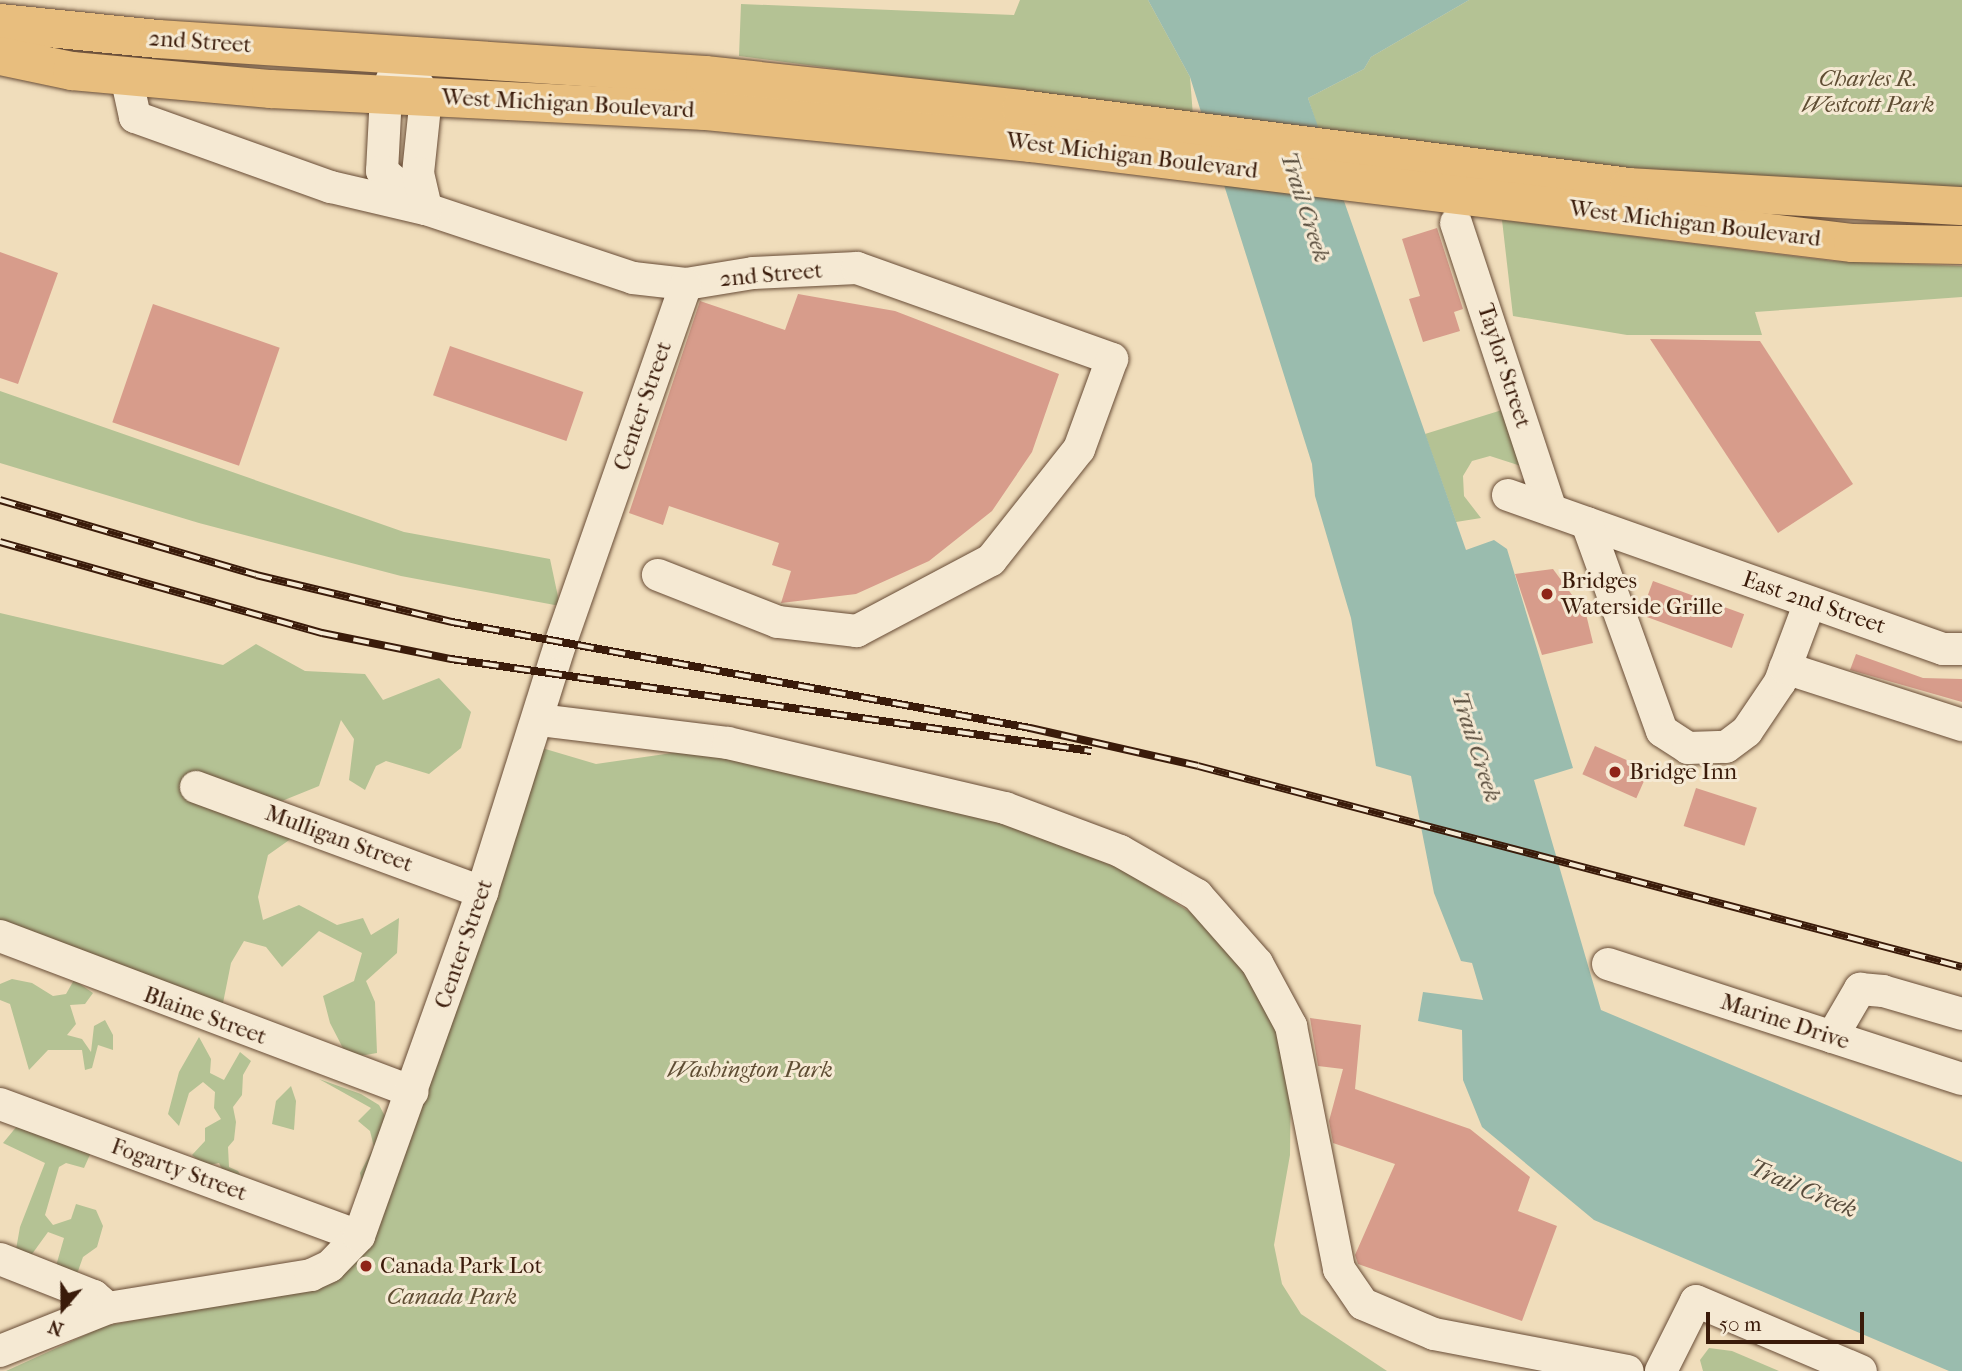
<!DOCTYPE html>
<style>
body{margin:0}
#map{position:relative;width:1962px;height:1371px;overflow:hidden;background:#f0ddbb;font-family:"IM FELL French Canon",serif}
div>[style]{position:absolute}
[style*='--x']{left:calc(var(--x)*1px);top:calc(var(--y)*1px);width:calc(var(--w)*1px);rotate:calc(var(--a)*1deg)}
.green>*{inset:0;background:#b4c294}
.water>*{inset:0;background:#9abcae}
.building>*{inset:0;background:#d79c8b;transform-origin:0 0}
.roads{filter:drop-shadow(0 0 2px #684c36) drop-shadow(0 0 2px #684c36)}
.minor>*{height:32px;margin:-16px;padding:0 16px;transform-origin:16px;border-radius:16px;background:#f5e9d3}
.major>*{height:38px;margin:-19px;padding:0 19px;transform-origin:19px;border-radius:19px;background:#e8be7e}
.rail>*{height:8px;margin-top:-4px;transform-origin:0;background:repeating-linear-gradient(90deg,#f5e9d3 0 16px,#3a1b0a 0 32px);box-sizing:border-box;border-block:2px solid #3a1b0a}
.dots>*{width:19px;height:19px;translate:-50% -50%;box-sizing:border-box;border:4px solid #f5e9d3;border-radius:50%}
span{translate:-50% -50%;white-space:nowrap;text-align:center;line-height:1.15;-webkit-text-stroke:6px #f5e9d3;paint-order:stroke}
.street-label{font-size:23px;color:#3a1b0a}
.park-label{font-size:23px;color:#5f4d33;font-style:italic}
.poi-label{font-size:23px;color:#3a1b0a}
.left{translate:0 -50%;text-align:left}
.water-label{font-size:24px;color:#574b3b;font-style:italic}
.north{position:absolute;left:28px;top:1273px;width:70px;height:70px;-webkit-text-stroke:5px #f5e9d3;paint-order:stroke;rotate:200deg;font-size:19px;font-weight:700;line-height:28px;text-align:center;color:#3a1b0a}
.north::after{content:'';display:block;margin:auto;width:24px;height:32px;background:#3a1b0a;clip-path:polygon(50% 0,100% 100%,50% 72%,0 100%)}
.scale{position:absolute;left:1706px;top:1312px;width:158px;height:32px;box-sizing:border-box;border:4px solid #3a1b0a;border-top:0;padding-left:9px;font-size:21px;line-height:24px;white-space:nowrap;color:#3a1b0a;-webkit-text-stroke:5px #f5e9d3;paint-order:stroke}
</style>
<div id="map">
<div class="green">
<i style="clip-path:polygon(1020px 0,1148px 0,1190px 77px,1193px 116px,739px 56px,741px 4px,1014px 15px)"></i>
<i style="clip-path:polygon(1469px 0,1962px 0,1962px 188px,1680px 174px,1319px 132px,1308px 98px,1364px 69px,1371px 57px)"></i>
<i style="clip-path:polygon(1502px 220px,1833px 261px,1962px 266px,1962px 297px,1755px 312px,1762px 335px,1627px 335px,1513px 316px)"></i>
<i style="clip-path:polygon(0 391px,404px 532px,550px 559px,560px 606px,401px 576px,199px 523px,0 463px)"></i>
<i style="clip-path:polygon(1502px 410px,1521px 466px,1490px 456px,1472px 461px,1463px 476px,1464px 496px,1481px 518px,1456px 522px,1425px 434px)"></i>
<i style="clip-path:polygon(0 613px,223px 665px,256px 644px,305px 671px,365px 674px,383px 700px,439px 678px,471px 712px,461px 748px,429px 774px,386px 761px,376px 766px,365px 790px,349px 780px,354px 739px,341px 720px,319px 786px,277px 803px,292px 838px,268px 855px,258px 897px,263px 920px,299px 905px,337px 925px,363px 918px,371px 935px,399px 918px,397px 953px,366px 981px,375px 1002px,377px 1053px,348px 1058px,330px 1023px,323px 996px,354px 981px,362px 953px,319px 931px,282px 967px,266px 947px,244px 941px,231px 963px,222px 1008px,0 947px)"></i>
<i style="clip-path:polygon(542px 748px,596px 764px,679px 752px,708px 753px,980px 813px,1123px 870px,1198px 917px,1230px 949px,1283px 1038px,1291px 1077px,1290px 1155px,1274px 1245px,1282px 1284px,1301px 1314px,1387px 1371px,6px 1371px,105px 1326px,329px 1281px)"></i>
<i style="clip-path:polygon(12px 979px,32px 983px,53px 996px,66px 994px,74px 980px,93px 993px,85px 1004px,70px 1005px,76px 1024px,67px 1035px,82px 1039px,91px 1052px,94px 1026px,105px 1020px,113px 1035px,113px 1050px,98px 1045px,92px 1068px,85px 1070px,82px 1050px,48px 1050px,29px 1070px,10px 1004px,0 1000px,0 984px)"></i>
<i style="clip-path:polygon(199px 1037px,211px 1059px,210px 1073px,224px 1080px,240px 1052px,251px 1061px,243px 1075px,242px 1095px,233px 1107px,236px 1122px,234px 1140px,228px 1147px,229px 1167px,238px 1171px,245px 1183px,228px 1182px,219px 1163px,205px 1166px,192px 1155px,205px 1141px,205px 1128px,221px 1119px,214px 1108px,215px 1092px,203px 1082px,189px 1093px,179px 1126px,168px 1114px,179px 1072px)"></i>
<i style="clip-path:polygon(319px 1079px,361px 1094px,379px 1105px,386px 1118px,363px 1189px,360px 1173px,374px 1147px,370px 1131px,358px 1121px,371px 1108px)"></i>
<i style="clip-path:polygon(291px 1086px,296px 1101px,294px 1130px,272px 1124px,276px 1101px)"></i>
<i style="clip-path:polygon(32px 1108px,93px 1148px,84px 1168px,66px 1163px,59px 1167px,45px 1215px,53px 1225px,71px 1219px,76px 1204px,96px 1210px,103px 1226px,97px 1247px,83px 1257px,77px 1274px,56px 1266px,64px 1238px,48px 1232px,27px 1261px,15px 1255px,20px 1227px,45px 1163px,3px 1143px)"></i>
<i style="clip-path:polygon(1709px 1348px,1732px 1351px,1779px 1371px,1703px 1371px,1700px 1360px)"></i>
</div>
<div class="water">
<i style="clip-path:polygon(1148px 0,1469px 0,1371px 57px,1364px 69px,1308px 98px,1466px 550px,1494px 540px,1507px 549px,1573px 768px,1534px 780px,1601px 1010px,1962px 1162px,1962px 1371px,1949px 1371px,1594px 1220px,1482px 1127px,1463px 1080px,1462px 1030px,1418px 1021px,1423px 992px,1483px 1000px,1472px 963px,1461px 961px,1434px 893px,1411px 776px,1376px 766px,1351px 618px,1315px 496px,1312px 464px,1190px 77px)"></i>
</div>
<div class="building">
<i style="clip-path:polygon(1437px 228px,1463px 309px,1454px 312px,1460px 331px,1423px 342px,1409px 299px,1420px 296px,1402px 239px)"></i>
<i style="clip-path:polygon(0 252px,58px 273px,18px 384px,0 378px)"></i>
<i style="clip-path:polygon(798px 294px,895px 311px,1059px 374px,1032px 452px,992px 511px,929px 561px,856px 594px,781px 603px,791px 571px,772px 565px,779px 543px,669px 506px,663px 525px,629px 513px,700px 301px,785px 330px)"></i>
<i style="left:153px;top:304px;width:134px;height:125px;rotate:19deg"></i>
<i style="clip-path:polygon(1650px 339px,1760px 341px,1853px 484px,1778px 533px)"></i>
<i style="left:450px;top:346px;width:141px;height:52px;rotate:19deg"></i>
<i style="clip-path:polygon(1553px 569px,1586px 614px,1593px 643px,1542px 655px,1515px 574px)"></i>
<i style="left:1653px;top:581px;width:97px;height:36px;rotate:20deg"></i>
<i style="clip-path:polygon(1856px 654px,1923px 678px,1962px 679px,1962px 702px,1850px 670px)"></i>
<i style="left:1595px;top:746px;width:59px;height:31px;rotate:24deg"></i>
<i style="left:1696px;top:788px;width:64px;height:40px;rotate:18deg"></i>
<i style="clip-path:polygon(1310px 1018px,1361px 1025px,1355px 1089px,1470px 1129px,1530px 1177px,1518px 1211px,1557px 1226px,1522px 1321px,1358px 1264px,1355px 1255px,1395px 1164px,1333px 1143px,1329px 1121px,1343px 1069px,1318px 1066px)"></i>
</div>
<div class="roads">
<div class="minor">
<i style="--x:394;--y:74;--w:22;--a:111"></i>
<i style="--x:386;--y:95;--w:76;--a:93"></i>
<i style="--x:382;--y:171;--w:58;--a:40.8"></i>
<i style="--x:426;--y:209;--w:218;--a:18.4"></i>
<i style="--x:633;--y:278;--w:53;--a:6.5"></i>
<i style="--x:686;--y:284;--w:68;--a:-9.3"></i>
<i style="--x:753;--y:273;--w:104;--a:-2.8"></i>
<i style="--x:857;--y:268;--w:271;--a:19.6"></i>
<i style="--x:1112;--y:359;--w:96;--a:110.1"></i>
<i style="--x:1079;--y:449;--w:142;--a:128.4"></i>
<i style="--x:991;--y:560;--w:152;--a:152.1"></i>
<i style="--x:857;--y:631;--w:80;--a:-173.5"></i>
<i style="--x:778;--y:622;--w:129;--a:-158.6"></i>
<i style="--x:126;--y:76;--w:42;--a:77.6"></i>
<i style="--x:135;--y:117;--w:208;--a:19.7"></i>
<i style="--x:331;--y:187;--w:97;--a:13.2"></i>
<i style="--x:414;--y:79;--w:22;--a:56"></i>
<i style="--x:426;--y:97;--w:76;--a:96"></i>
<i style="--x:418;--y:173;--w:37;--a:77"></i>
<i style="--x:1456;--y:223;--w:302;--a:71.7"></i>
<i style="--x:1508;--y:495;--w:461;--a:19.5"></i>
<i style="--x:1943;--y:649;--w:19;--a:0"></i>
<i style="--x:1587;--y:523;--w:221;--a:70.2"></i>
<i style="--x:1662;--y:731;--w:31;--a:33"></i>
<i style="--x:1688;--y:748;--w:38;--a:-2"></i>
<i style="--x:1726;--y:747;--w:26;--a:-37"></i>
<i style="--x:1747;--y:731;--w:59;--a:-56"></i>
<i style="--x:1780;--y:682;--w:85;--a:-69.4"></i>
<i style="--x:1785;--y:668;--w:186;--a:17.9"></i>
<i style="--x:540;--y:720;--w:189;--a:7"></i>
<i style="--x:728;--y:743;--w:285;--a:13.2"></i>
<i style="--x:1005;--y:808;--w:123;--a:20.5"></i>
<i style="--x:1120;--y:851;--w:89;--a:29.7"></i>
<i style="--x:1197;--y:895;--w:91;--a:48.6"></i>
<i style="--x:1257;--y:963;--w:72;--a:61.6"></i>
<i style="--x:1291;--y:1026;--w:248;--a:78.8"></i>
<i style="--x:1339;--y:1269;--w:42;--a:55.6"></i>
<i style="--x:1363;--y:1304;--w:77;--a:22.9"></i>
<i style="--x:1434;--y:1334;--w:197;--a:10.8"></i>
<i style="--x:196;--y:787;--w:305;--a:20.2"></i>
<i style="--x:0;--y:936;--w:441;--a:20.7"></i>
<i style="--x:1608;--y:964;--w:372;--a:18"></i>
<i style="--x:1832;--y:1037;--w:56;--a:-59.7"></i>
<i style="--x:1860;--y:989;--w:23;--a:5"></i>
<i style="--x:1883;--y:991;--w:82;--a:16.2"></i>
<i style="--x:0;--y:1104;--w:382;--a:20.2"></i>
<i style="--x:0;--y:1259;--w:101;--a:21.5"></i>
<i style="--x:94;--y:1296;--w:18;--a:41"></i>
<i style="--x:0;--y:1351;--w:116;--a:-21.7"></i>
<i style="--x:108;--y:1308;--w:206;--a:-9.2"></i>
<i style="--x:311;--y:1275;--w:21;--a:-25"></i>
<i style="--x:330;--y:1266;--w:42;--a:-46"></i>
<i style="--x:359;--y:1236;--w:365;--a:-70.3"></i>
<i style="--x:482;--y:892;--w:260;--a:-72.5"></i>
<i style="--x:560;--y:644;--w:381;--a:-70.7"></i>
<i style="--x:1661;--y:1371;--w:78;--a:-63.4"></i>
<i style="--x:1696;--y:1301;--w:179;--a:23"></i>
</div>
<div class="major">
<i style="--x:0;--y:23;--w:159;--a:5.8"></i>
<i style="--x:158;--y:39;--w:548;--a:3.77"></i>
<i style="--x:705;--y:75;--w:318;--a:6.1"></i>
<i style="--x:1021;--y:109;--w:613;--a:7.31"></i>
<i style="--x:1629;--y:187;--w:334;--a:3.3"></i>
<i style="--x:0;--y:56;--w:74;--a:11.8"></i>
<i style="--x:72;--y:71;--w:200;--a:5.2"></i>
<i style="--x:271;--y:89;--w:435;--a:2.9"></i>
<i style="--x:705;--y:111;--w:327;--a:5.6"></i>
<i style="--x:1030;--y:143;--w:829;--a:6.93"></i>
<i style="--x:1853;--y:243;--w:109;--a:1.1"></i>
</div>
</div>
<div class="rail">
<i style="--x:0;--y:500;--w:267;--a:16.3"></i>
<i style="--x:256;--y:575;--w:202;--a:13.5"></i>
<i style="--x:452;--y:622;--w:588;--a:10.39"></i>
<i style="--x:1030;--y:728;--w:172;--a:12.7"></i>
<i style="--x:1198;--y:766;--w:790;--a:14.74"></i>
<i style="--x:0;--y:542;--w:335;--a:15.8"></i>
<i style="--x:322;--y:633;--w:132;--a:11.4"></i>
<i style="--x:451;--y:659;--w:647;--a:8.18"></i>
</div>
<div class="dots">
<i style="left:1547px;top:594px;background:#8f2418"></i>
<i style="left:1615px;top:772px;background:#8f2418"></i>
<i style="left:366px;top:1266px;background:#8f2418"></i>
</div>
<div class="street-label">
<span style="left:200px;top:42px;rotate:4deg">2nd Street</span>
<span style="left:568px;top:104px;rotate:3deg">West Michigan Boulevard</span>
<span style="left:1132px;top:156px;rotate:7deg">West Michigan Boulevard</span>
<span style="left:1695px;top:224px;rotate:7deg">West Michigan Boulevard</span>
<span style="left:771px;top:275px;rotate:-5deg">2nd Street</span>
<span style="left:1504px;top:366px;rotate:72deg">Taylor Street</span>
<span style="left:643px;top:406px;rotate:-71deg">Center Street</span>
<span style="left:1814px;top:603px;rotate:19deg">East 2nd Street</span>
<span style="left:339px;top:839px;rotate:20deg">Mulligan Street</span>
<span style="left:464px;top:944px;rotate:-71deg">Center Street</span>
<span style="left:205px;top:1016px;rotate:20deg">Blaine Street</span>
<span style="left:1785px;top:1022px;rotate:18deg">Marine Drive</span>
<span style="left:179px;top:1170px;rotate:20deg">Fogarty Street</span>
</div>
<div class="park-label">
<span style="left:1868px;top:92px">Charles R.<br>Westcott Park</span>
<span style="left:750px;top:1070px">Washington Park</span>
<span style="left:452px;top:1297px">Canada Park</span>
</div>
<div class="poi-label">
<span class="left" style="left:1561px;top:594px">Bridges<br>Waterside Grille</span>
<span class="left" style="left:1629px;top:772px">Bridge Inn</span>
<span class="left" style="left:380px;top:1266px">Canada Park Lot</span>
</div>
<div class="water-label">
<span style="left:1305px;top:207px;rotate:72deg">Trail Creek</span>
<span style="left:1476px;top:747px;rotate:72deg">Trail Creek</span>
<span style="left:1803px;top:1189px;rotate:23deg">Trail Creek</span>
</div>
<div class="north">N</div>
<div class="scale">50 m</div>
</div>
